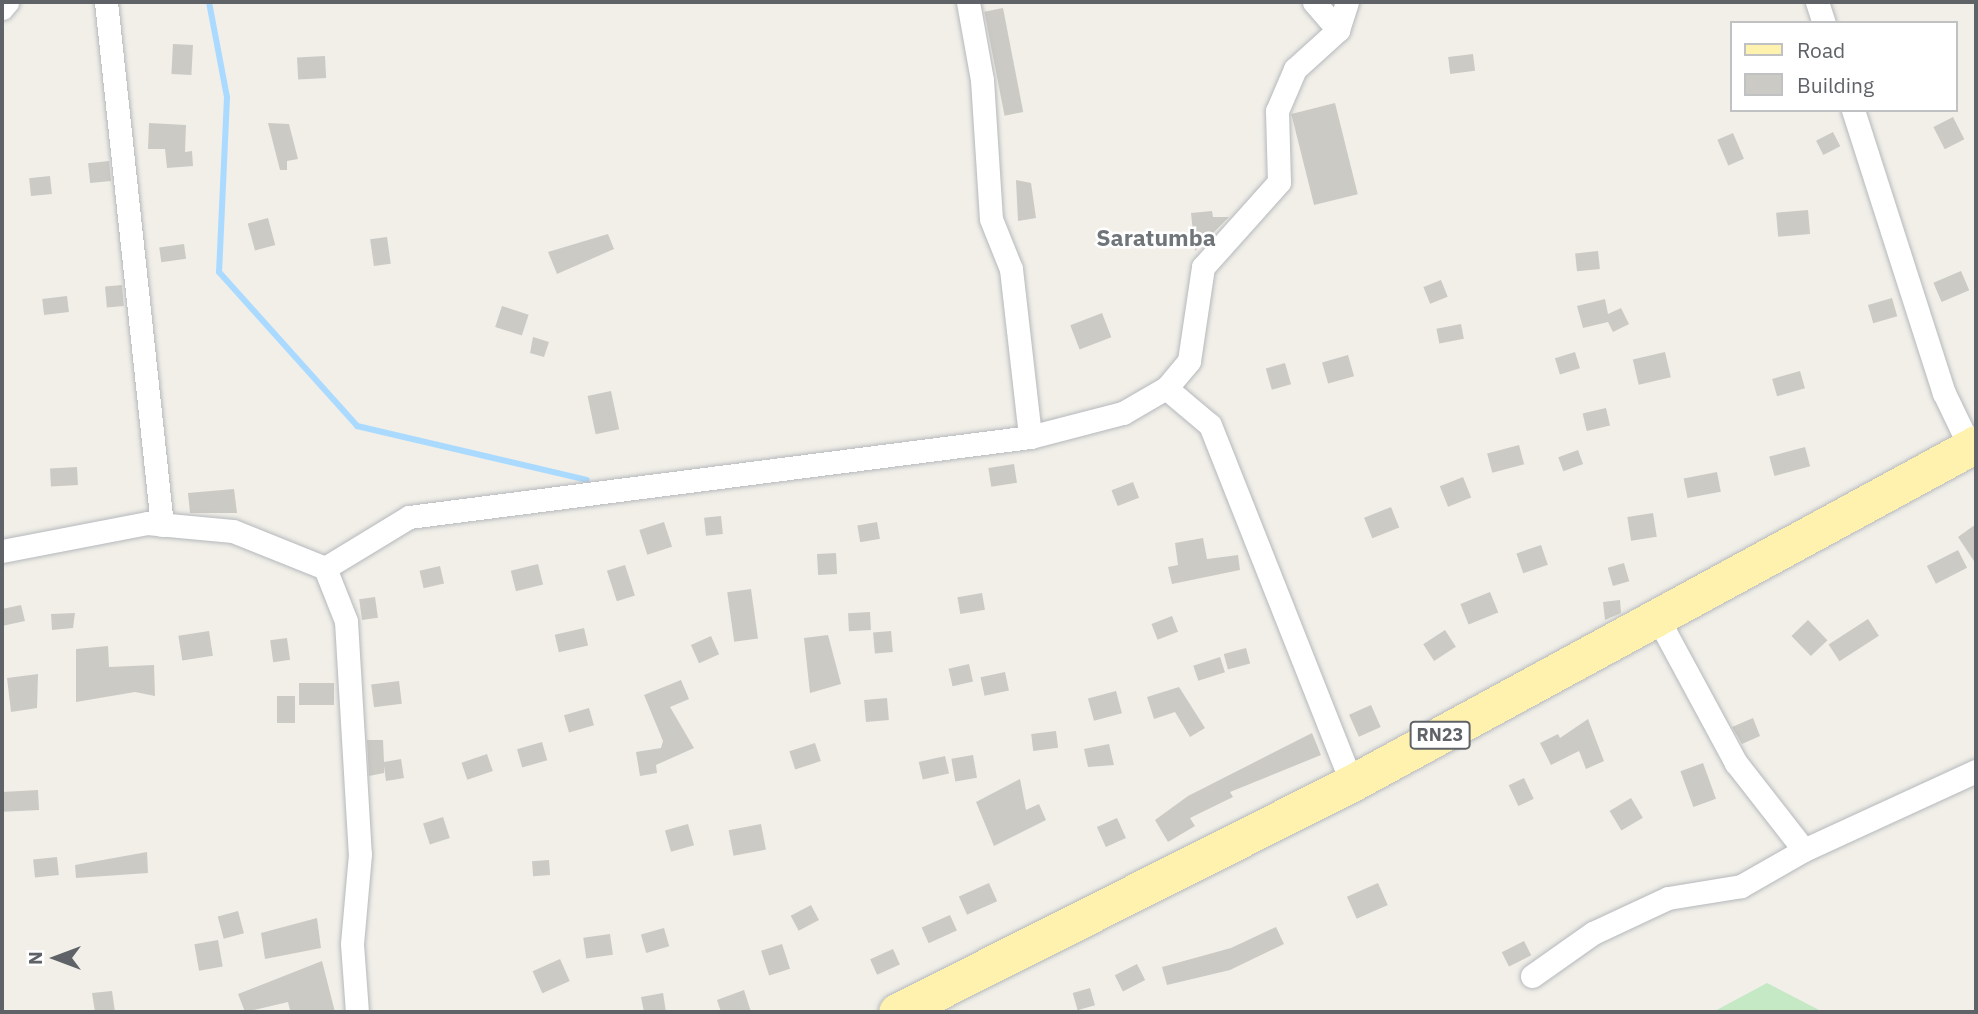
<!DOCTYPE html>
<style>
body{margin:0}
#map{position:relative;width:1978px;height:1014px;overflow:hidden;background:#f1efe8;font-family:"IBM Plex Sans",sans-serif}
div>[style]{position:absolute}
[style*='--x']{left:calc(var(--x)*1px);top:calc(var(--y)*1px);width:calc(var(--w)*1px);rotate:calc(var(--a)*1deg)}
.green>*{inset:0;background:#c5e8c5}
.stream>*{height:6px;margin:-3px;padding:0 3px;transform-origin:3px;border-radius:3px;background:#aadaff}
.building>*{inset:0;background:#cccac5;transform-origin:0 0}
.roads{filter:drop-shadow(0 0 2px #b5b8bc) drop-shadow(0 0 2px #b5b8bc)}
.minor>*{height:23px;margin:-11.5px;padding:0 11.5px;transform-origin:11.5px;border-radius:11.5px;background:#fff}
.primary>*{height:37px;margin:-18.5px;padding:0 18.5px;transform-origin:18.5px;border-radius:18.5px;background:#fff2af}
span{translate:-50% -50%;white-space:nowrap;text-align:center;line-height:1.15;-webkit-text-stroke:5px #fff;paint-order:stroke}
.shield-label span{padding:2px 5px;background:#fff;border:2px solid;border-radius:5px;-webkit-text-stroke-width:0}
.shield-label{font-size:18px;color:#5f6368;font-weight:700}
.quarter-label{font-size:23px;color:#70757a;font-weight:700}
.frame{position:absolute;inset:0;border:4px solid #5f6368;pointer-events:none}
.legend{position:absolute;left:1730px;top:21px;width:228px;height:91px;box-sizing:border-box;background:#fff;border:2px solid #bfc1c3;margin:0;padding:9px 12px;list-style:none;font-size:21px;color:#5f6368}
.legend li{display:flex;align-items:center;gap:14px;height:35px}
.legend b{width:35px;border:2px solid #bfc1c3}
.north{position:absolute;left:21px;top:923px;width:70px;height:70px;-webkit-text-stroke:5px #fff;paint-order:stroke;rotate:270deg;font-size:19px;font-weight:700;line-height:28px;text-align:center;color:#5f6368}
.north::after{content:'';display:block;margin:auto;width:24px;height:32px;background:#5f6368;clip-path:polygon(50% 0,100% 100%,50% 72%,0 100%)}
</style>
<div id="map">
<div class="green">
<i style="clip-path:polygon(1767px 983px,1823px 1012px,1713px 1012px)"></i>
</div>
<div class="stream">
<i style="--x:209;--y:2;--w:97;--a:79.3"></i>
<i style="--x:227;--y:97;--w:175;--a:92.6"></i>
<i style="--x:219;--y:272;--w:207;--a:48.1"></i>
<i style="--x:357;--y:426;--w:236;--a:13.2"></i>
</div>
<div class="building">
<i style="left:1003px;top:8px;width:106px;height:19px;rotate:79deg"></i>
<i style="left:173px;top:44px;width:20px;height:30px;rotate:3deg"></i>
<i style="left:1473px;top:54px;width:17px;height:25px;rotate:83deg"></i>
<i style="left:325px;top:56px;width:22px;height:28px;rotate:87deg"></i>
<i style="left:1335px;top:103px;width:94px;height:45px;rotate:76deg"></i>
<i style="left:1953px;top:117px;width:25px;height:22px;rotate:63deg"></i>
<i style="clip-path:polygon(149px 123px,186px 125px,185px 152px,192px 151px,193px 166px,167px 168px,165px 149px,148px 149px)"></i>
<i style="clip-path:polygon(268px 123px,289px 124px,298px 159px,287px 161px,287px 170px,280px 170px)"></i>
<i style="left:1833px;top:132px;width:16px;height:19px;rotate:63deg"></i>
<i style="left:1733px;top:133px;width:28px;height:17px;rotate:67deg"></i>
<i style="left:109px;top:161px;width:20px;height:21px;rotate:84deg"></i>
<i style="left:50px;top:176px;width:18px;height:21px;rotate:84deg"></i>
<i style="clip-path:polygon(1016px 180px,1031px 183px,1036px 218px,1018px 221px)"></i>
<i style="left:1808px;top:210px;width:24px;height:32px;rotate:85deg"></i>
<i style="clip-path:polygon(1212px 211px,1213px 217px,1229px 217px,1195px 251px,1191px 213px)"></i>
<i style="left:268px;top:218px;width:28px;height:21px;rotate:75deg"></i>
<i style="clip-path:polygon(608px 234px,614px 249px,557px 274px,548px 252px)"></i>
<i style="left:387px;top:237px;width:27px;height:17px;rotate:82deg"></i>
<i style="left:184px;top:244px;width:15px;height:25px;rotate:82deg"></i>
<i style="left:1598px;top:251px;width:18px;height:23px;rotate:84deg"></i>
<i style="left:1961px;top:271px;width:21px;height:30px;rotate:67deg"></i>
<i style="left:1441px;top:280px;width:18px;height:19px;rotate:68deg"></i>
<i style="left:122px;top:285px;width:21px;height:17px;rotate:85deg"></i>
<i style="left:67px;top:296px;width:16px;height:25px;rotate:83deg"></i>
<i style="left:1892px;top:298px;width:19px;height:25px;rotate:74deg"></i>
<i style="clip-path:polygon(1605px 299px,1608px 314px,1621px 308px,1629px 324px,1613px 332px,1608px 322px,1583px 328px,1577px 306px)"></i>
<i style="left:502px;top:306px;width:28px;height:22px;rotate:18deg"></i>
<i style="left:1102px;top:313px;width:26px;height:34px;rotate:69deg"></i>
<i style="left:1461px;top:324px;width:15px;height:25px;rotate:79deg"></i>
<i style="clip-path:polygon(533px 337px,549px 342px,544px 357px,530px 353px)"></i>
<i style="left:1575px;top:352px;width:17px;height:21px;rotate:73deg"></i>
<i style="left:1665px;top:352px;width:26px;height:33px;rotate:77deg"></i>
<i style="left:1348px;top:355px;width:22px;height:27px;rotate:74deg"></i>
<i style="left:1285px;top:363px;width:22px;height:20px;rotate:74deg"></i>
<i style="left:1800px;top:371px;width:18px;height:29px;rotate:74deg"></i>
<i style="left:611px;top:391px;width:39px;height:24px;rotate:78deg"></i>
<i style="left:1606px;top:408px;width:18px;height:24px;rotate:77deg"></i>
<i style="left:1519px;top:445px;width:20px;height:33px;rotate:75deg"></i>
<i style="left:1805px;top:447px;width:20px;height:37px;rotate:75deg"></i>
<i style="left:1578px;top:450px;width:15px;height:21px;rotate:70deg"></i>
<i style="left:1014px;top:464px;width:19px;height:26px;rotate:81deg"></i>
<i style="left:77px;top:467px;width:18px;height:27px;rotate:87deg"></i>
<i style="left:1717px;top:472px;width:20px;height:34px;rotate:79deg"></i>
<i style="left:1463px;top:477px;width:22px;height:25px;rotate:68deg"></i>
<i style="left:1133px;top:482px;width:17px;height:23px;rotate:69deg"></i>
<i style="clip-path:polygon(234px 489px,237px 513px,190px 513px,188px 493px)"></i>
<i style="left:1391px;top:507px;width:22px;height:29px;rotate:68deg"></i>
<i style="left:1653px;top:513px;width:24px;height:26px;rotate:81deg"></i>
<i style="left:721px;top:516px;width:18px;height:17px;rotate:84deg"></i>
<i style="left:664px;top:522px;width:26px;height:26px;rotate:72deg"></i>
<i style="left:877px;top:522px;width:17px;height:20px;rotate:80deg"></i>
<i style="clip-path:polygon(1976px 524px,1976px 564px,1958px 537px)"></i>
<i style="clip-path:polygon(1203px 538px,1207px 559px,1238px 555px,1240px 570px,1172px 584px,1168px 567px,1178px 565px,1175px 543px)"></i>
<i style="left:1541px;top:545px;width:21px;height:26px;rotate:71deg"></i>
<i style="left:1958px;top:550px;width:20px;height:35px;rotate:63deg"></i>
<i style="left:836px;top:553px;width:21px;height:19px;rotate:87deg"></i>
<i style="left:1624px;top:563px;width:19px;height:17px;rotate:74deg"></i>
<i style="left:538px;top:564px;width:21px;height:28px;rotate:76deg"></i>
<i style="left:625px;top:565px;width:32px;height:19px;rotate:72deg"></i>
<i style="left:440px;top:566px;width:18px;height:21px;rotate:77deg"></i>
<i style="left:751px;top:589px;width:50px;height:24px;rotate:82deg"></i>
<i style="left:1490px;top:592px;width:22px;height:32px;rotate:68deg"></i>
<i style="left:982px;top:593px;width:17px;height:25px;rotate:80deg"></i>
<i style="left:375px;top:597px;width:21px;height:16px;rotate:82deg"></i>
<i style="clip-path:polygon(1620px 600px,1621px 613px,1605px 620px,1603px 602px)"></i>
<i style="clip-path:polygon(21px 605px,25px 621px,2px 626px,2px 609px)"></i>
<i style="left:870px;top:612px;width:18px;height:22px;rotate:87deg"></i>
<i style="clip-path:polygon(75px 613px,73px 628px,52px 630px,51px 614px)"></i>
<i style="left:1172px;top:616px;width:17px;height:22px;rotate:69deg"></i>
<i style="left:1868px;top:619px;width:20px;height:47px;rotate:57deg"></i>
<i style="left:1808px;top:620px;width:28px;height:23px;rotate:46deg"></i>
<i style="left:584px;top:628px;width:18px;height:30px;rotate:77deg"></i>
<i style="left:1445px;top:630px;width:20px;height:26px;rotate:57deg"></i>
<i style="left:209px;top:631px;width:25px;height:31px;rotate:81deg"></i>
<i style="left:891px;top:631px;width:21px;height:18px;rotate:85deg"></i>
<i style="clip-path:polygon(828px 635px,841px 684px,810px 693px,804px 638px)"></i>
<i style="left:711px;top:636px;width:20px;height:22px;rotate:66deg"></i>
<i style="left:287px;top:638px;width:22px;height:17px;rotate:82deg"></i>
<i style="clip-path:polygon(108px 646px,109px 667px,154px 665px,155px 696px,135px 692px,76px 702px,76px 649px)"></i>
<i style="left:1246px;top:648px;width:16px;height:23px;rotate:75deg"></i>
<i style="left:1220px;top:657px;width:16px;height:28px;rotate:72deg"></i>
<i style="left:969px;top:664px;width:18px;height:21px;rotate:77deg"></i>
<i style="left:1005px;top:672px;width:19px;height:25px;rotate:78deg"></i>
<i style="clip-path:polygon(38px 674px,37px 708px,11px 712px,7px 678px)"></i>
<i style="clip-path:polygon(681px 680px,689px 699px,670px 707px,694px 748px,656px 765px,657px 773px,640px 776px,636px 752px,661px 748px,663px 741px,644px 695px)"></i>
<i style="left:399px;top:681px;width:23px;height:28px;rotate:83deg"></i>
<i style="left:334px;top:683px;width:22px;height:35px;rotate:90deg"></i>
<i style="clip-path:polygon(1179px 687px,1205px 728px,1190px 737px,1175px 712px,1154px 719px,1147px 697px)"></i>
<i style="left:1116px;top:691px;width:23px;height:29px;rotate:75deg"></i>
<i style="left:277px;top:696px;width:18px;height:27px"></i>
<i style="left:887px;top:698px;width:22px;height:23px;rotate:85deg"></i>
<i style="left:1371px;top:705px;width:24px;height:24px;rotate:66deg"></i>
<i style="left:589px;top:708px;width:18px;height:26px;rotate:74deg"></i>
<i style="clip-path:polygon(1753px 718px,1760px 736px,1742px 744px,1732px 727px)"></i>
<i style="clip-path:polygon(1588px 719px,1604px 761px,1586px 769px,1579px 751px,1551px 765px,1540px 743px,1558px 734px,1560px 738px)"></i>
<i style="left:1056px;top:731px;width:17px;height:25px;rotate:83deg"></i>
<i style="clip-path:polygon(1312px 733px,1321px 755px,1230px 792px,1233px 797px,1190px 818px,1195px 826px,1168px 842px,1155px 820px,1188px 796px)"></i>
<i style="clip-path:polygon(367px 740px,383px 740px,384px 762px,401px 759px,404px 778px,386px 781px,384px 766px,384px 773px,369px 776px)"></i>
<i style="left:542px;top:742px;width:19px;height:26px;rotate:74deg"></i>
<i style="left:815px;top:743px;width:19px;height:27px;rotate:72deg"></i>
<i style="clip-path:polygon(1109px 744px,1114px 765px,1088px 767px,1084px 749px)"></i>
<i style="left:487px;top:754px;width:18px;height:27px;rotate:71deg"></i>
<i style="left:973px;top:755px;width:23px;height:22px;rotate:80deg"></i>
<i style="left:945px;top:756px;width:18px;height:27px;rotate:77deg"></i>
<i style="left:1703px;top:763px;width:38px;height:24px;rotate:70deg"></i>
<i style="left:1524px;top:778px;width:23px;height:17px;rotate:65deg"></i>
<i style="clip-path:polygon(1020px 779px,1026px 810px,1039px 804px,1046px 820px,994px 846px,976px 802px)"></i>
<i style="left:38px;top:790px;width:20px;height:36px;rotate:87deg"></i>
<i style="left:1631px;top:798px;width:23px;height:25px;rotate:59deg"></i>
<i style="left:443px;top:817px;width:22px;height:21px;rotate:72deg"></i>
<i style="left:1117px;top:818px;width:22px;height:22px;rotate:66deg"></i>
<i style="left:688px;top:824px;width:22px;height:24px;rotate:74deg"></i>
<i style="left:761px;top:824px;width:26px;height:33px;rotate:79deg"></i>
<i style="clip-path:polygon(147px 852px,148px 873px,76px 878px,75px 865px)"></i>
<i style="left:57px;top:857px;width:18px;height:24px;rotate:84deg"></i>
<i style="left:549px;top:860px;width:15px;height:17px;rotate:86deg"></i>
<i style="left:989px;top:883px;width:20px;height:33px;rotate:66deg"></i>
<i style="left:1378px;top:883px;width:24px;height:34px;rotate:66deg"></i>
<i style="left:811px;top:905px;width:17px;height:23px;rotate:62deg"></i>
<i style="left:238px;top:911px;width:23px;height:21px;rotate:75deg"></i>
<i style="left:950px;top:915px;width:17px;height:31px;rotate:66deg"></i>
<i style="clip-path:polygon(317px 918px,321px 948px,265px 959px,261px 933px)"></i>
<i style="clip-path:polygon(1276px 927px,1284px 944px,1230px 970px,1167px 985px,1162px 967px,1231px 948px)"></i>
<i style="left:664px;top:928px;width:19px;height:24px;rotate:74deg"></i>
<i style="left:610px;top:934px;width:21px;height:27px;rotate:82deg"></i>
<i style="left:218px;top:940px;width:27px;height:24px;rotate:80deg"></i>
<i style="left:1524px;top:941px;width:16px;height:25px;rotate:63deg"></i>
<i style="left:782px;top:944px;width:26px;height:22px;rotate:72deg"></i>
<i style="left:893px;top:949px;width:17px;height:25px;rotate:66deg"></i>
<i style="left:560px;top:959px;width:24px;height:30px;rotate:66deg"></i>
<i style="clip-path:polygon(322px 961px,335px 1012px,290px 1010px,288px 1002px,245px 1012px,238px 994px)"></i>
<i style="left:1137px;top:964px;width:18px;height:25px;rotate:63deg"></i>
<i style="left:1090px;top:988px;width:18px;height:18px;rotate:74deg"></i>
<i style="clip-path:polygon(744px 990px,751px 1012px,721px 1012px,717px 1000px)"></i>
<i style="clip-path:polygon(112px 991px,115px 1012px,95px 1012px,92px 993px)"></i>
<i style="clip-path:polygon(663px 993px,666px 1012px,644px 1012px,641px 997px)"></i>
</div>
<div class="roads">
<div class="minor">
<i style="--x:106;--y:2;--w:526;--a:83.89"></i>
<i style="--x:968;--y:2;--w:79;--a:79.8"></i>
<i style="--x:982;--y:80;--w:139;--a:86.3"></i>
<i style="--x:991;--y:219;--w:54;--a:68.2"></i>
<i style="--x:1011;--y:269;--w:169;--a:83.5"></i>
<i style="--x:1314;--y:2;--w:37;--a:49"></i>
<i style="--x:1347;--y:2;--w:29;--a:108"></i>
<i style="--x:1338;--y:30;--w:58;--a:137.8"></i>
<i style="--x:1295;--y:69;--w:46;--a:113.2"></i>
<i style="--x:1277;--y:111;--w:71;--a:88.4"></i>
<i style="--x:1279;--y:182;--w:114;--a:131.8"></i>
<i style="--x:1203;--y:267;--w:95;--a:98.5"></i>
<i style="--x:1189;--y:361;--w:35;--a:130"></i>
<i style="--x:1166;--y:388;--w:57;--a:40.1"></i>
<i style="--x:1210;--y:425;--w:385;--a:68.4"></i>
<i style="--x:1817;--y:2;--w:22;--a:72"></i>
<i style="--x:2;--y:8;--w:8;--a:-50"></i>
<i style="--x:1853;--y:110;--w:297;--a:72.2"></i>
<i style="--x:1944;--y:393;--w:60;--a:64.3"></i>
<i style="--x:2;--y:551;--w:148;--a:-10.9"></i>
<i style="--x:147;--y:523;--w:86;--a:5.3"></i>
<i style="--x:233;--y:531;--w:99;--a:21.9"></i>
<i style="--x:325;--y:568;--w:57;--a:68.4"></i>
<i style="--x:346;--y:621;--w:233;--a:86.6"></i>
<i style="--x:360;--y:854;--w:90;--a:95.1"></i>
<i style="--x:352;--y:944;--w:68;--a:85.8"></i>
<i style="--x:325;--y:568;--w:98;--a:-31.3"></i>
<i style="--x:409;--y:517;--w:626;--a:-7.34"></i>
<i style="--x:1030;--y:437;--w:96;--a:-14.5"></i>
<i style="--x:1123;--y:413;--w:50;--a:-30.2"></i>
<i style="--x:1657;--y:617;--w:166;--a:61.6"></i>
<i style="--x:1736;--y:763;--w:110;--a:52"></i>
<i style="--x:1532;--y:976;--w:75;--a:-35.2"></i>
<i style="--x:1593;--y:933;--w:83;--a:-25"></i>
<i style="--x:1668;--y:898;--w:74;--a:-9.3"></i>
<i style="--x:1741;--y:886;--w:73;--a:-29.7"></i>
<i style="--x:1804;--y:850;--w:189;--a:-24.7"></i>
</div>
<div class="primary">
<i style="--x:897;--y:1012;--w:509;--a:-26.72"></i>
<i style="--x:1352;--y:783;--w:710;--a:-28.51"></i>
</div>
</div>
<div class="shield-label">
<span style="left:1440px;top:735px">RN23</span>
</div>
<div class="quarter-label">
<span style="left:1156px;top:237px">Saratumba</span>
</div>
<div class="frame"></div>
<ul class="legend">
<li><b style="height:9px;background:#fff2af"></b>Road</li>
<li><b style="height:19px;background:#cccac5"></b>Building</li>
</ul>
<div class="north">N</div>
</div>
